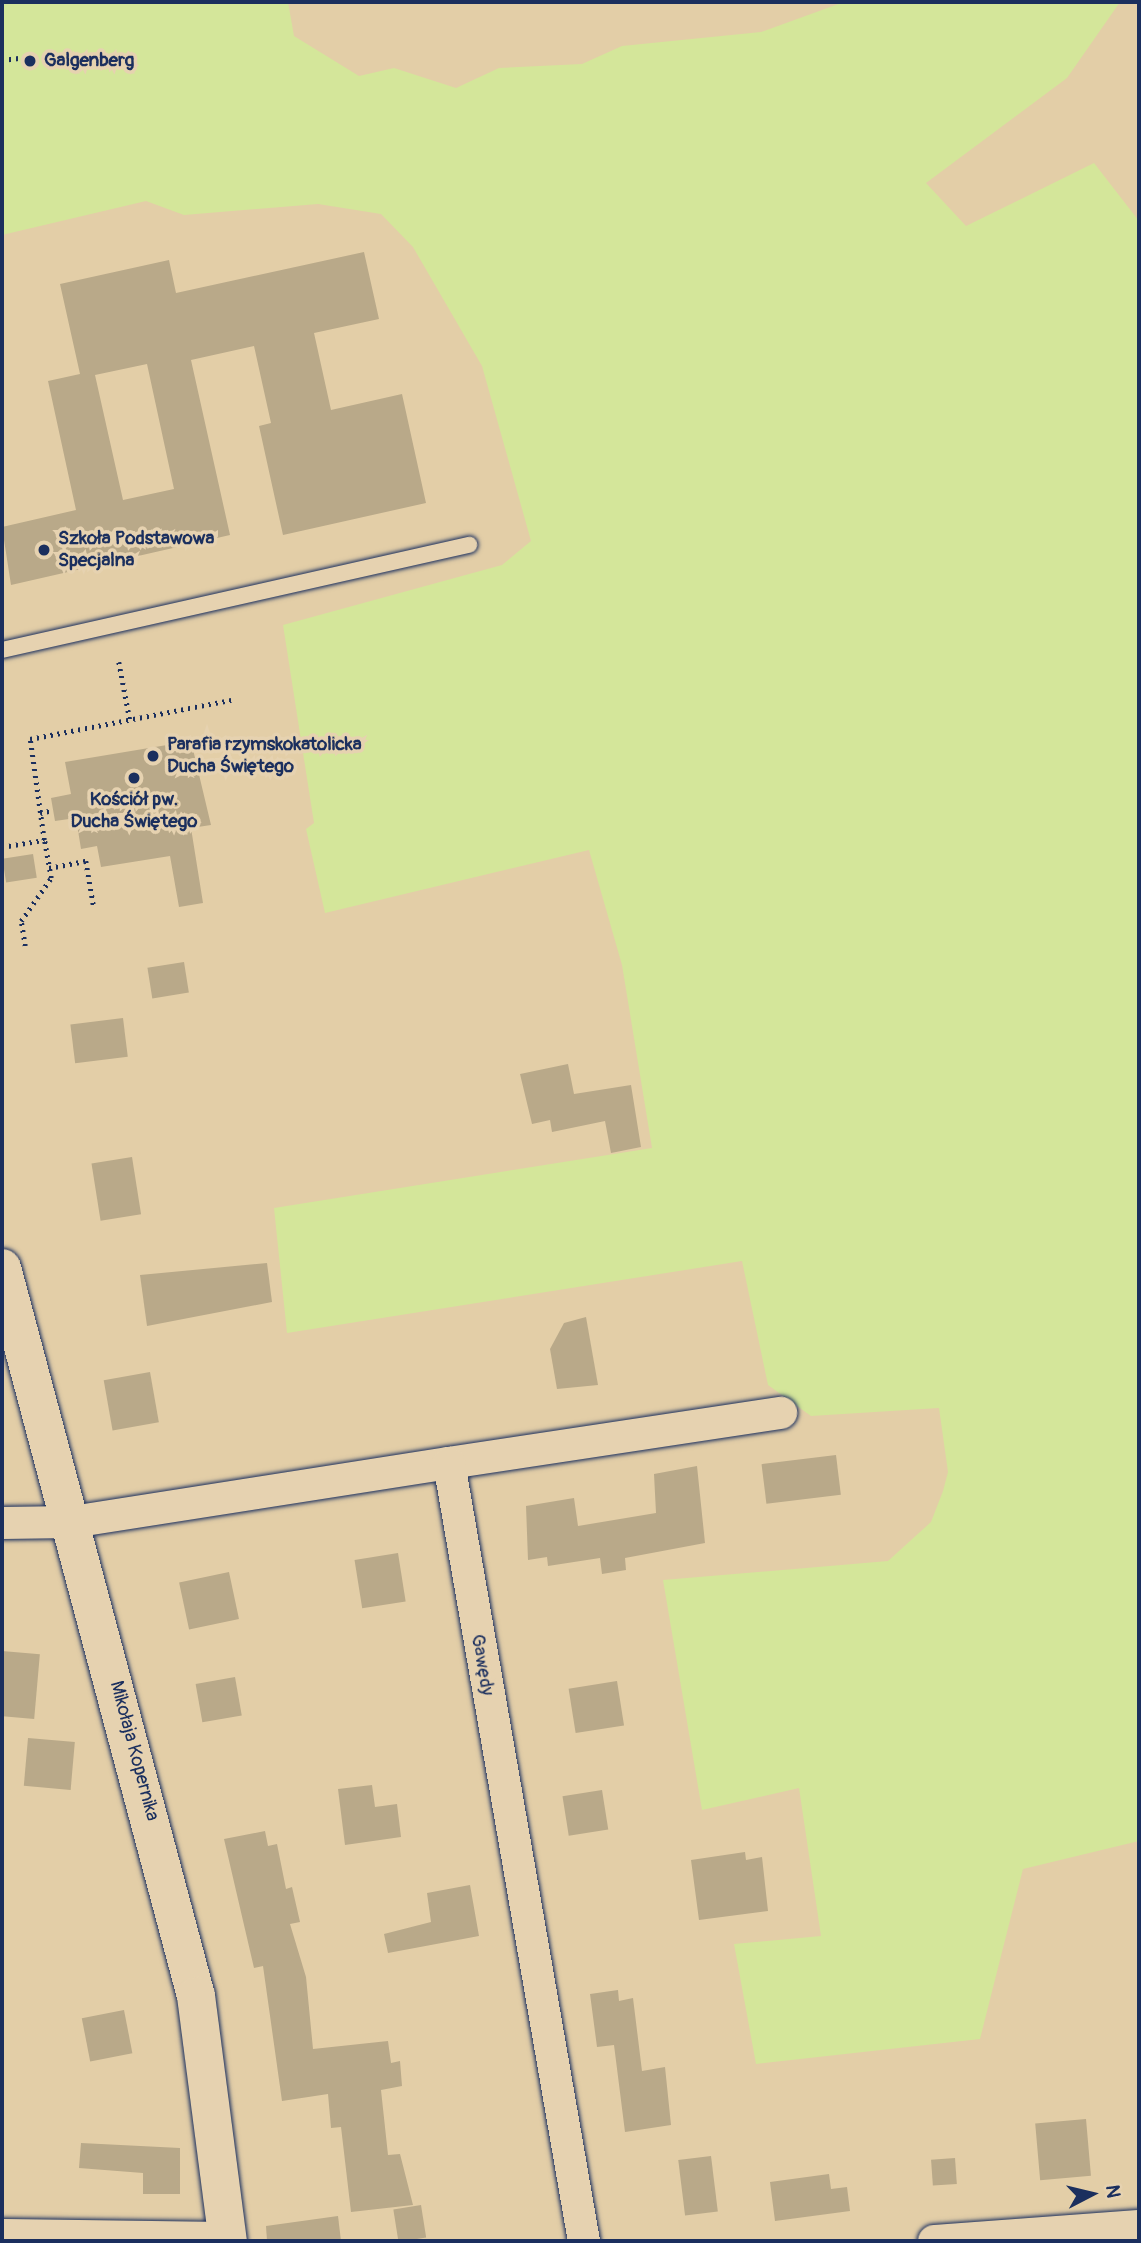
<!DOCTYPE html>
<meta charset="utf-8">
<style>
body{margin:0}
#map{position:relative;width:1141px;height:2243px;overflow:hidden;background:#e3cea7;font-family:Pangolin,sans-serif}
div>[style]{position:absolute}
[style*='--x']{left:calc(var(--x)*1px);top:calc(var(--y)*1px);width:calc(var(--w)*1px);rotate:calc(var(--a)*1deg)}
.green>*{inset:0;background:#d4e69a}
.building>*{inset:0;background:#b9a989;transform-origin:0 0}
.path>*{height:4.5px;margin-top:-2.25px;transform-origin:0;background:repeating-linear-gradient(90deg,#1b2f5e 0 2px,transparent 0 7px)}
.roads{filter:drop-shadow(0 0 2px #1b2f5e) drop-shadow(0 0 2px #1b2f5e)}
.lane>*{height:16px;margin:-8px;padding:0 8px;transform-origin:8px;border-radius:8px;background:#e6d2b0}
.street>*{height:32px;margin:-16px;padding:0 16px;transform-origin:16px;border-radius:16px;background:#e6d2b0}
.secondary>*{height:38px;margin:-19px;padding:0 19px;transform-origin:19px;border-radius:19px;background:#e6d2b0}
.dots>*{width:19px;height:19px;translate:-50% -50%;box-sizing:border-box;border:4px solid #e6d2b0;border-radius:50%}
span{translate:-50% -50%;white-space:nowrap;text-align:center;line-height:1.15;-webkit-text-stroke:7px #e6d2b0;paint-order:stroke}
.poi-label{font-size:19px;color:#1b2f5e;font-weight:700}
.left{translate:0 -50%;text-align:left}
.street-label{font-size:19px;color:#1b2f5e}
.frame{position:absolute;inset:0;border:4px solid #1b2f5e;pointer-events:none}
.north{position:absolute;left:1057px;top:2159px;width:70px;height:70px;-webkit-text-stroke:5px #e6d2b0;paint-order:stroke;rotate:83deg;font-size:19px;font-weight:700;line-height:28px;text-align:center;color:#1b2f5e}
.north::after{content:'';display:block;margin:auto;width:24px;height:32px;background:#1b2f5e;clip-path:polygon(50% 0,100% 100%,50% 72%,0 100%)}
</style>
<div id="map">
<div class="green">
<i style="clip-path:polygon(2px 2px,288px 2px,294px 36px,359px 76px,394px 68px,456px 88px,499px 68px,582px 64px,622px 46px,761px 32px,844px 2px,1120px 2px,1067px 78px,926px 183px,966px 226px,1094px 163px,1139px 221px,1139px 1841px,1023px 1869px,980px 2039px,756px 2064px,734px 1944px,821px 1936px,799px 1788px,702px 1810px,663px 1580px,888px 1561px,931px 1522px,943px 1491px,948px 1472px,939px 1408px,811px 1416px,768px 1385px,742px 1261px,287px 1333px,274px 1208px,652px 1148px,622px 965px,589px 850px,325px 913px,306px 829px,314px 823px,283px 625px,502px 565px,531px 541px,482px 366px,413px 247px,381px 214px,318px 204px,184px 215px,146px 201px,2px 235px)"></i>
</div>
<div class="building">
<i style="clip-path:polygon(evenodd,364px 252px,379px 319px,314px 333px,331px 410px,402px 394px,426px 503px,283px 535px,259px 426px,271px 423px,254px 346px,191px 360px,230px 535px,11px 585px,2px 527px,76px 510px,48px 381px,80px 374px,60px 284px,169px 260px,176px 293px,364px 252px,147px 364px,174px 489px,123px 500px,95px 375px,147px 364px)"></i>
<i style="clip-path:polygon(191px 741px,211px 825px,191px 828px,203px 903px,179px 907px,170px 856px,101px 867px,97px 846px,81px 849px,76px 818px,55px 821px,51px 798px,71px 794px,65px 762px)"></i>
<i style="left:33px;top:854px;width:24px;height:31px;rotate:81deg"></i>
<i style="left:184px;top:962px;width:31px;height:37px;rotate:81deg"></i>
<i style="left:123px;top:1018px;width:39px;height:53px;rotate:83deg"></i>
<i style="clip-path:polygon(568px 1064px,574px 1094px,631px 1085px,641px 1147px,611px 1153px,605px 1121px,552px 1132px,550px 1120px,532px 1124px,520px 1074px)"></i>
<i style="left:132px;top:1157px;width:58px;height:41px;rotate:81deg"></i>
<i style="clip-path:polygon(267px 1263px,272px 1302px,147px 1326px,140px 1275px)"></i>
<i style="clip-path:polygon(586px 1317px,598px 1385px,557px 1389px,550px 1349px,564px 1323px)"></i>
<i style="left:150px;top:1372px;width:51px;height:47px;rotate:80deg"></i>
<i style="left:836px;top:1455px;width:40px;height:75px;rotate:83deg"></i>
<i style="clip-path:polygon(697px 1466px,705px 1543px,625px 1558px,626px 1570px,602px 1574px,600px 1558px,548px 1566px,547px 1557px,528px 1560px,526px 1506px,574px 1498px,578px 1526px,656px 1513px,654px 1474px)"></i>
<i style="left:398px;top:1553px;width:49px;height:44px;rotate:81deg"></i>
<i style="left:229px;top:1572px;width:48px;height:51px;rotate:78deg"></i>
<i style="left:2px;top:1651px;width:38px;height:65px;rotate:5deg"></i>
<i style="left:235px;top:1677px;width:39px;height:40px;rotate:80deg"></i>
<i style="left:617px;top:1681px;width:45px;height:49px;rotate:81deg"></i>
<i style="left:28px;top:1738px;width:47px;height:48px;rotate:5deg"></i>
<i style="clip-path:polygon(372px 1785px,375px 1807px,397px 1804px,401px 1837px,345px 1845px,338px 1789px)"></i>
<i style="left:602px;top:1790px;width:40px;height:40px;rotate:81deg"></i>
<i style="clip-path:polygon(265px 1831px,268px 1846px,277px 1844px,286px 1889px,292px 1887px,300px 1922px,290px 1924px,306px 1977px,313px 2049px,388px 2041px,391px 2063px,400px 2061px,402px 2086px,381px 2090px,388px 2155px,400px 2154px,413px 2205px,351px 2212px,341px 2127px,331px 2128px,328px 2094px,282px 2101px,263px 1966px,254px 1968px,224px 1839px)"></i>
<i style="clip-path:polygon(745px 1852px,746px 1860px,762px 1857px,768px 1911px,699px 1920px,691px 1860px)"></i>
<i style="clip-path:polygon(470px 1885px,479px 1936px,388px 1953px,384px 1934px,431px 1922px,427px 1893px)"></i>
<i style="clip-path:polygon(618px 1990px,619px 2001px,633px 1998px,642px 2071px,665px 2067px,671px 2125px,625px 2132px,614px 2045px,597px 2047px,590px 1994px)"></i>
<i style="left:124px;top:2010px;width:44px;height:43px;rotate:79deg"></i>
<i style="left:1086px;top:2119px;width:57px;height:51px;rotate:85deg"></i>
<i style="clip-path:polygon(81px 2143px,180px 2148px,180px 2194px,143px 2194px,143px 2173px,79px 2168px)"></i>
<i style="left:711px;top:2156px;width:56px;height:33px;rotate:83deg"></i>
<i style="left:955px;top:2158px;width:26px;height:24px;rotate:86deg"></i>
<i style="clip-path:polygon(829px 2174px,831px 2189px,847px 2187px,850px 2211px,775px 2221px,770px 2182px)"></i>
<i style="left:421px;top:2205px;width:33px;height:28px;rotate:81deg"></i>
<i style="clip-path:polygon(338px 2216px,341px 2241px,267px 2241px,266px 2226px)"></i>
</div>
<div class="path">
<i style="--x:2;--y:60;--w:17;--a:-7"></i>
<i style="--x:119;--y:662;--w:59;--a:79.3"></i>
<i style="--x:40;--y:813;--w:13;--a:-13"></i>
<i style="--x:2;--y:847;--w:43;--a:-9.5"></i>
<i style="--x:44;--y:840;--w:102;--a:-97.9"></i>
<i style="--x:30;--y:739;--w:205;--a:-11"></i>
<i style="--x:49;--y:868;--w:38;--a:-11"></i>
<i style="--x:86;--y:861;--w:48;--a:80.3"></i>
<i style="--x:25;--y:946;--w:25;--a:-99"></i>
<i style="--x:21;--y:921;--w:52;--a:-55.1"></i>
<i style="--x:51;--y:878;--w:39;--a:-100"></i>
</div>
<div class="roads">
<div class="lane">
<i style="--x:2;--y:650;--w:479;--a:-12.7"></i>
</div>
<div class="street">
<i style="--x:449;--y:1463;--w:336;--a:-8.6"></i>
<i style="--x:2;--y:1523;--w:70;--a:-0.8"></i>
<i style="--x:72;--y:1522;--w:382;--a:-8.9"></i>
<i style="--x:449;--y:1463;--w:790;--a:80.16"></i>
<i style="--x:2;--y:2235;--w:225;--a:0.8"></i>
<i style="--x:934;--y:2241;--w:206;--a:-4.2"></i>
</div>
<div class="secondary">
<i style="--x:2;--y:1268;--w:753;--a:75.08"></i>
<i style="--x:196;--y:1996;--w:247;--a:82.6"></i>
</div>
</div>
<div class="dots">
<i style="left:30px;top:61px;background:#1b2f5e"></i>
<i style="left:44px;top:550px;background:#1b2f5e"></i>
<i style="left:153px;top:756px;background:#1b2f5e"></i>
<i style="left:134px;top:778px;background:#1b2f5e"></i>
</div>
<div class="poi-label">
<span class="left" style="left:44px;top:61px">Galgenberg</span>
<span class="left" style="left:58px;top:550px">Szkoła Podstawowa<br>Specjalna</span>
<span class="left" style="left:167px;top:756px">Parafia rzymskokatolicka<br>Ducha Świętego</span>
<span style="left:134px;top:811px">Kościół pw.<br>Ducha Świętego</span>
</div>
<div class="street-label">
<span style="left:482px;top:1665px;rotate:80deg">Gawędy</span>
<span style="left:134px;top:1751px;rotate:75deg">Mikołaja Kopernika</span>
</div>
<div class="frame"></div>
<div class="north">N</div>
</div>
